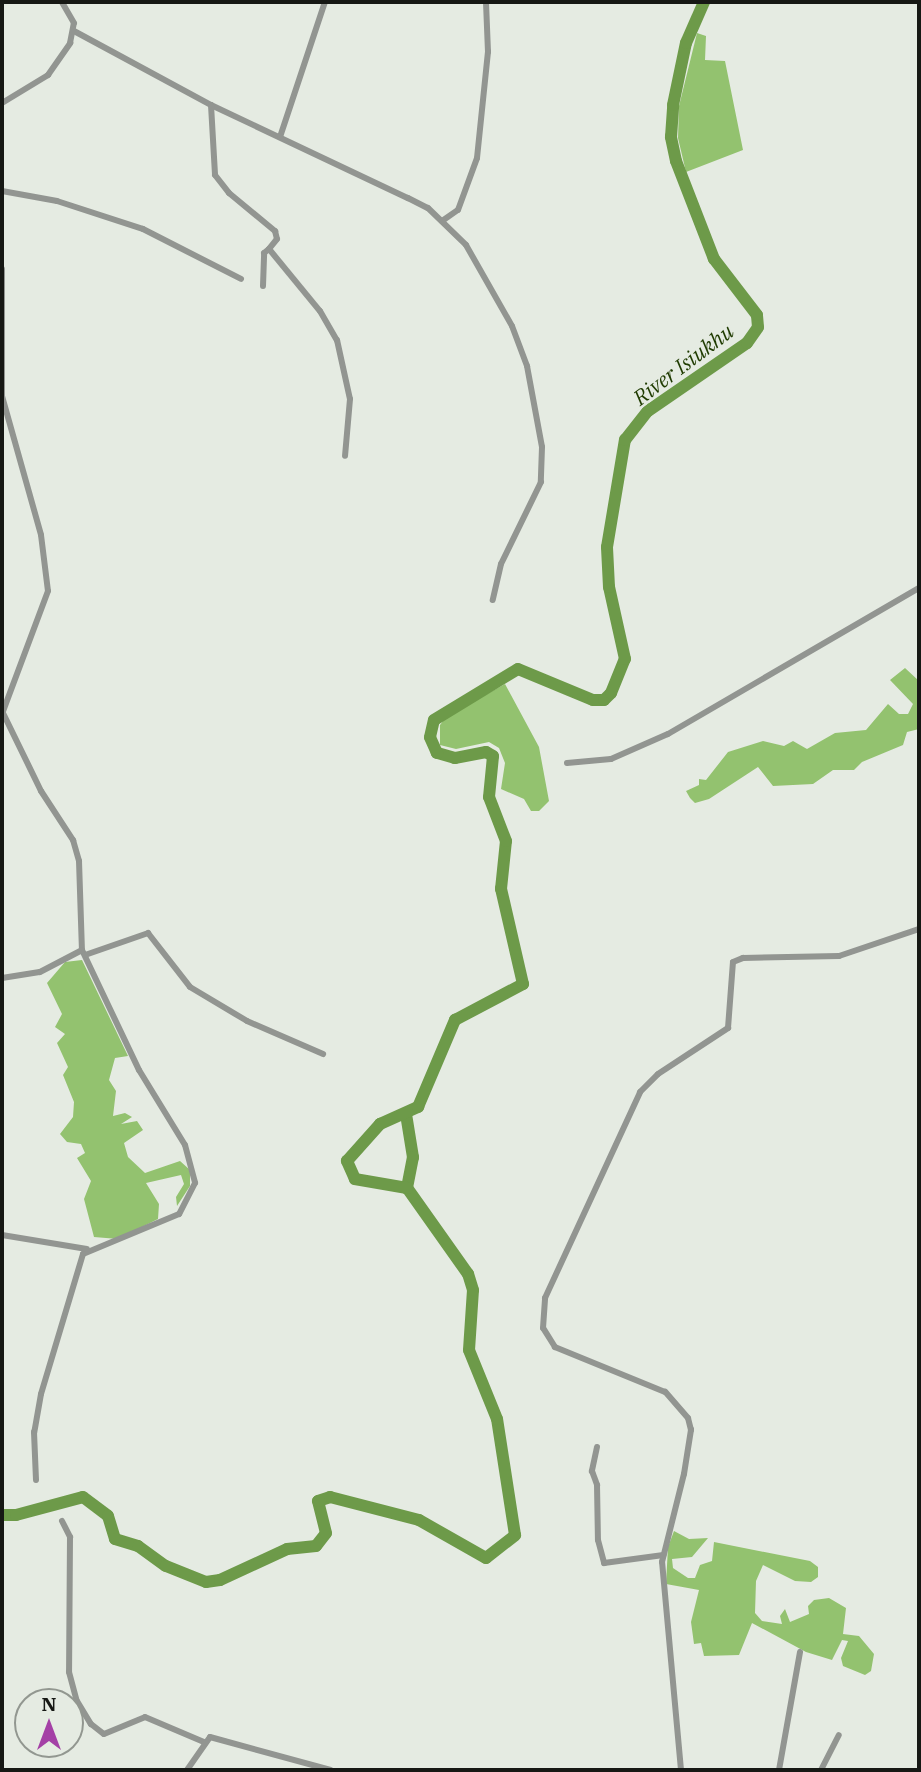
<!DOCTYPE html>
<style>
body{margin:0}
#map{position:relative;width:921px;height:1772px;overflow:hidden;background:#e5ebe2;font-family:"IBM Plex Serif",serif}
div>[style]{position:absolute}
[style*='--x']{left:calc(var(--x)*1px);top:calc(var(--y)*1px);width:calc(var(--w)*1px);rotate:calc(var(--a)*1deg)}
.forest>*{inset:0;background:#93c26f}
.river>*{height:12px;margin:-6px;padding:0 6px;transform-origin:6px;border-radius:6px;background:#6d9a49}
.minor>*{height:6px;margin:-3px;padding:0 3px;transform-origin:3px;border-radius:3px;background:#929591}
span{translate:-50% -50%;white-space:nowrap;text-align:center;line-height:1.15;-webkit-text-stroke:5px #e5ebe2;paint-order:stroke}
.water-label{font-size:21px;color:#1f3b00;font-style:italic}
.frame{position:absolute;inset:0;border:4px solid #161814;pointer-events:none}
.north{position:absolute;left:14px;top:1688px;width:70px;height:70px;box-sizing:border-box;background:#e5ebe2;border:2px solid #929790;border-radius:50%;rotate:0deg;font-size:19px;font-weight:700;line-height:28px;text-align:center;color:#161814}
.north::after{content:'';display:block;margin:auto;width:24px;height:32px;background:#a440a6;clip-path:polygon(50% 0,100% 100%,50% 72%,0 100%)}
</style>
<div id="map">
<div class="forest">
<i style="clip-path:polygon(697px 33px,706px 36px,705px 60px,725px 61px,743px 150px,686px 172px,678px 138px,679px 106px)"></i>
<i style="clip-path:polygon(905px 668px,919px 681px,919px 729px,907px 732px,903px 745px,862px 762px,854px 770px,833px 770px,813px 784px,773px 786px,758px 767px,709px 799px,695px 803px,690px 798px,686px 791px,699px 785px,699px 779px,706px 780px,728px 752px,763px 741px,784px 746px,793px 741px,807px 749px,835px 733px,866px 730px,888px 704px,899px 714px,908px 714px,913px 704px,890px 680px)"></i>
<i style="clip-path:polygon(505px 684px,539px 747px,549px 801px,539px 811px,531px 811px,524px 799px,501px 789px,505px 763px,499px 748px,489px 742px,456px 749px,440px 745px,440px 725px,446px 717px)"></i>
<i style="clip-path:polygon(82px 960px,128px 1056px,115px 1058px,109px 1080px,116px 1091px,113px 1116px,125px 1113px,132px 1117px,121px 1124px,137px 1121px,143px 1130px,124px 1143px,128px 1157px,145px 1173px,180px 1161px,190px 1170px,190px 1186px,177px 1206px,176px 1197px,184px 1184px,181px 1175px,146px 1183px,159px 1204px,158px 1219px,118px 1239px,94px 1237px,84px 1199px,91px 1181px,77px 1158px,85px 1153px,81px 1144px,67px 1142px,60px 1134px,73px 1117px,74px 1102px,63px 1075px,68px 1067px,57px 1043px,65px 1034px,55px 1027px,62px 1014px,47px 983px,65px 962px)"></i>
<i style="clip-path:polygon(674px 1531px,689px 1539px,708px 1538px,692px 1557px,672px 1559px,673px 1568px,688px 1578px,695px 1578px,700px 1565px,712px 1561px,714px 1542px,810px 1561px,818px 1567px,818px 1577px,811px 1582px,795px 1581px,763px 1565px,756px 1581px,755px 1613px,762px 1621px,782px 1624px,780px 1616px,785px 1609px,790px 1622px,809px 1614px,808px 1606px,814px 1600px,829px 1598px,846px 1608px,843px 1634px,859px 1636px,874px 1654px,871px 1671px,865px 1675px,843px 1666px,841px 1658px,848px 1641px,842px 1640px,832px 1660px,806px 1652px,752px 1623px,739px 1655px,704px 1656px,701px 1643px,694px 1644px,691px 1622px,699px 1590px,666px 1584px,668px 1547px)"></i>
</div>
<div class="river">
<i style="--x:406;--y:1114;--w:44;--a:80.8"></i>
<i style="--x:413;--y:1157;--w:32;--a:101"></i>
<i style="--x:2;--y:1515;--w:14;--a:0"></i>
<i style="--x:16;--y:1515;--w:69;--a:-15"></i>
<i style="--x:83;--y:1497;--w:31;--a:37"></i>
<i style="--x:108;--y:1516;--w:24;--a:73"></i>
<i style="--x:115;--y:1539;--w:24;--a:17"></i>
<i style="--x:138;--y:1546;--w:34;--a:36"></i>
<i style="--x:166;--y:1566;--w:43;--a:21.8"></i>
<i style="--x:206;--y:1582;--w:14;--a:-8"></i>
<i style="--x:220;--y:1580;--w:74;--a:-24.8"></i>
<i style="--x:287;--y:1549;--w:29;--a:-6"></i>
<i style="--x:316;--y:1546;--w:16;--a:-52"></i>
<i style="--x:326;--y:1533;--w:33;--a:-104"></i>
<i style="--x:318;--y:1501;--w:13;--a:-18"></i>
<i style="--x:330;--y:1497;--w:92;--a:14.5"></i>
<i style="--x:419;--y:1520;--w:77;--a:29.6"></i>
<i style="--x:486;--y:1558;--w:37;--a:-38"></i>
<i style="--x:515;--y:1535;--w:117;--a:-98.8"></i>
<i style="--x:497;--y:1419;--w:74;--a:-112.1"></i>
<i style="--x:469;--y:1350;--w:60;--a:-86.2"></i>
<i style="--x:473;--y:1290;--w:17;--a:-107"></i>
<i style="--x:468;--y:1274;--w:105;--a:-125.3"></i>
<i style="--x:407;--y:1188;--w:53;--a:-170.2"></i>
<i style="--x:355;--y:1179;--w:20;--a:-114"></i>
<i style="--x:347;--y:1161;--w:50;--a:-48.3"></i>
<i style="--x:380;--y:1124;--w:42;--a:-24.1"></i>
<i style="--x:418;--y:1107;--w:95;--a:-67"></i>
<i style="--x:455;--y:1020;--w:77;--a:-27.9"></i>
<i style="--x:523;--y:984;--w:98;--a:-103"></i>
<i style="--x:501;--y:889;--w:48;--a:-84.1"></i>
<i style="--x:506;--y:841;--w:47;--a:-111.1"></i>
<i style="--x:489;--y:797;--w:41;--a:-84.4"></i>
<i style="--x:493;--y:756;--w:8;--a:-150"></i>
<i style="--x:486;--y:752;--w:32;--a:169"></i>
<i style="--x:455;--y:758;--w:19;--a:-164"></i>
<i style="--x:437;--y:753;--w:17;--a:-114"></i>
<i style="--x:430;--y:737;--w:17;--a:-77"></i>
<i style="--x:434;--y:720;--w:98;--a:-31.3"></i>
<i style="--x:518;--y:669;--w:81;--a:22.5"></i>
<i style="--x:593;--y:700;--w:11;--a:0"></i>
<i style="--x:604;--y:700;--w:10;--a:-45"></i>
<i style="--x:611;--y:693;--w:37;--a:-68"></i>
<i style="--x:625;--y:659;--w:74;--a:-102.5"></i>
<i style="--x:609;--y:587;--w:40;--a:-92.9"></i>
<i style="--x:607;--y:547;--w:109;--a:-80.5"></i>
<i style="--x:625;--y:440;--w:37;--a:-52"></i>
<i style="--x:648;--y:411;--w:120;--a:-34.5"></i>
<i style="--x:747;--y:343;--w:19;--a:-55"></i>
<i style="--x:758;--y:327;--w:12;--a:-95"></i>
<i style="--x:757;--y:315;--w:71;--a:-127.5"></i>
<i style="--x:714;--y:259;--w:105;--a:-111.2"></i>
<i style="--x:676;--y:161;--w:25;--a:-102"></i>
<i style="--x:671;--y:137;--w:32;--a:-86"></i>
<i style="--x:673;--y:105;--w:63;--a:-78.2"></i>
<i style="--x:686;--y:43;--w:45;--a:-66.3"></i>
</div>
<div class="minor">
<i style="--x:74;--y:31;--w:156;--a:28.4"></i>
<i style="--x:211;--y:105;--w:218;--a:25.3"></i>
<i style="--x:408;--y:198;--w:22;--a:27"></i>
<i style="--x:428;--y:208;--w:53;--a:44.2"></i>
<i style="--x:466;--y:245;--w:93;--a:60.4"></i>
<i style="--x:512;--y:326;--w:43;--a:69.4"></i>
<i style="--x:527;--y:366;--w:82;--a:79.5"></i>
<i style="--x:542;--y:447;--w:35;--a:92"></i>
<i style="--x:541;--y:482;--w:91;--a:116"></i>
<i style="--x:501;--y:564;--w:37;--a:103"></i>
<i style="--x:2;--y:103;--w:54;--a:-31.3"></i>
<i style="--x:48;--y:75;--w:39;--a:-55"></i>
<i style="--x:70;--y:43;--w:20;--a:-79"></i>
<i style="--x:74;--y:23;--w:24;--a:-120"></i>
<i style="--x:211;--y:105;--w:70;--a:86.7"></i>
<i style="--x:215;--y:175;--w:23;--a:52"></i>
<i style="--x:229;--y:193;--w:60;--a:39.6"></i>
<i style="--x:275;--y:231;--w:8;--a:76"></i>
<i style="--x:277;--y:239;--w:13;--a:129"></i>
<i style="--x:280;--y:137;--w:142;--a:-71.6"></i>
<i style="--x:2;--y:191;--w:56;--a:10.3"></i>
<i style="--x:57;--y:201;--w:90;--a:18"></i>
<i style="--x:143;--y:229;--w:110;--a:27"></i>
<i style="--x:442;--y:221;--w:19;--a:-35"></i>
<i style="--x:458;--y:210;--w:55;--a:-69.9"></i>
<i style="--x:477;--y:158;--w:107;--a:-84.1"></i>
<i style="--x:488;--y:52;--w:50;--a:-92.3"></i>
<i style="--x:2;--y:269;--w:127;--a:90"></i>
<i style="--x:2;--y:396;--w:144;--a:74.3"></i>
<i style="--x:41;--y:535;--w:56;--a:82.9"></i>
<i style="--x:48;--y:591;--w:131;--a:110.5"></i>
<i style="--x:263;--y:286;--w:33;--a:-88"></i>
<i style="--x:264;--y:253;--w:6;--a:-39"></i>
<i style="--x:269;--y:249;--w:80;--a:50.6"></i>
<i style="--x:320;--y:311;--w:34;--a:60"></i>
<i style="--x:337;--y:340;--w:60;--a:77.6"></i>
<i style="--x:350;--y:399;--w:57;--a:95"></i>
<i style="--x:3;--y:713;--w:87;--a:64"></i>
<i style="--x:41;--y:791;--w:59;--a:56.9"></i>
<i style="--x:73;--y:840;--w:22;--a:74"></i>
<i style="--x:79;--y:861;--w:89;--a:88.1"></i>
<i style="--x:82;--y:950;--w:133;--a:64.6"></i>
<i style="--x:139;--y:1070;--w:88;--a:58.5"></i>
<i style="--x:185;--y:1145;--w:39;--a:75"></i>
<i style="--x:195;--y:1183;--w:35;--a:117"></i>
<i style="--x:179;--y:1214;--w:104;--a:157.4"></i>
<i style="--x:83;--y:1254;--w:146;--a:106.7"></i>
<i style="--x:41;--y:1394;--w:39;--a:100"></i>
<i style="--x:34;--y:1432;--w:48;--a:87.6"></i>
<i style="--x:567;--y:763;--w:44;--a:-5.2"></i>
<i style="--x:611;--y:759;--w:62;--a:-23.7"></i>
<i style="--x:668;--y:734;--w:290;--a:-30.2"></i>
<i style="--x:85;--y:955;--w:67;--a:-19.2"></i>
<i style="--x:148;--y:933;--w:68;--a:52.1"></i>
<i style="--x:190;--y:987;--w:66;--a:30.8"></i>
<i style="--x:247;--y:1021;--w:83;--a:23.5"></i>
<i style="--x:2;--y:978;--w:38;--a:-9"></i>
<i style="--x:40;--y:972;--w:47;--a:-27.6"></i>
<i style="--x:2;--y:1235;--w:86;--a:9.4"></i>
<i style="--x:597;--y:1447;--w:25;--a:102"></i>
<i style="--x:592;--y:1471;--w:15;--a:70"></i>
<i style="--x:597;--y:1485;--w:55;--a:89"></i>
<i style="--x:598;--y:1540;--w:24;--a:75"></i>
<i style="--x:604;--y:1563;--w:60;--a:-7.7"></i>
<i style="--x:62;--y:1521;--w:18;--a:63"></i>
<i style="--x:70;--y:1537;--w:135;--a:90.4"></i>
<i style="--x:69;--y:1672;--w:30;--a:75"></i>
<i style="--x:77;--y:1701;--w:27;--a:59"></i>
<i style="--x:91;--y:1724;--w:16;--a:38"></i>
<i style="--x:104;--y:1734;--w:44;--a:-22.5"></i>
<i style="--x:145;--y:1717;--w:64;--a:23"></i>
<i style="--x:187;--y:1770;--w:40;--a:-55.1"></i>
<i style="--x:210;--y:1737;--w:125;--a:15.3"></i>
<i style="--x:681;--y:1770;--w:209;--a:-95.2"></i>
<i style="--x:662;--y:1562;--w:91;--a:-76"></i>
<i style="--x:684;--y:1474;--w:45;--a:-81"></i>
<i style="--x:691;--y:1430;--w:12;--a:-104"></i>
<i style="--x:688;--y:1418;--w:35;--a:-131"></i>
<i style="--x:665;--y:1392;--w:119;--a:-157.8"></i>
<i style="--x:555;--y:1347;--w:22;--a:-122"></i>
<i style="--x:543;--y:1328;--w:30;--a:-86"></i>
<i style="--x:545;--y:1298;--w:227;--a:-65.2"></i>
<i style="--x:640;--y:1092;--w:25;--a:-45"></i>
<i style="--x:658;--y:1074;--w:84;--a:-33.3"></i>
<i style="--x:728;--y:1028;--w:66;--a:-85.7"></i>
<i style="--x:733;--y:962;--w:11;--a:-22"></i>
<i style="--x:743;--y:958;--w:96;--a:-1.2"></i>
<i style="--x:839;--y:956;--w:84;--a:-18.6"></i>
<i style="--x:779;--y:1770;--w:120;--a:-79.9"></i>
<i style="--x:821;--y:1770;--w:39;--a:-63"></i>
</div>
<div class="water-label">
<span style="left:683px;top:364px;rotate:-37deg">River Isiukhu</span>
</div>
<div class="frame"></div>
<div class="north">N</div>
</div>
